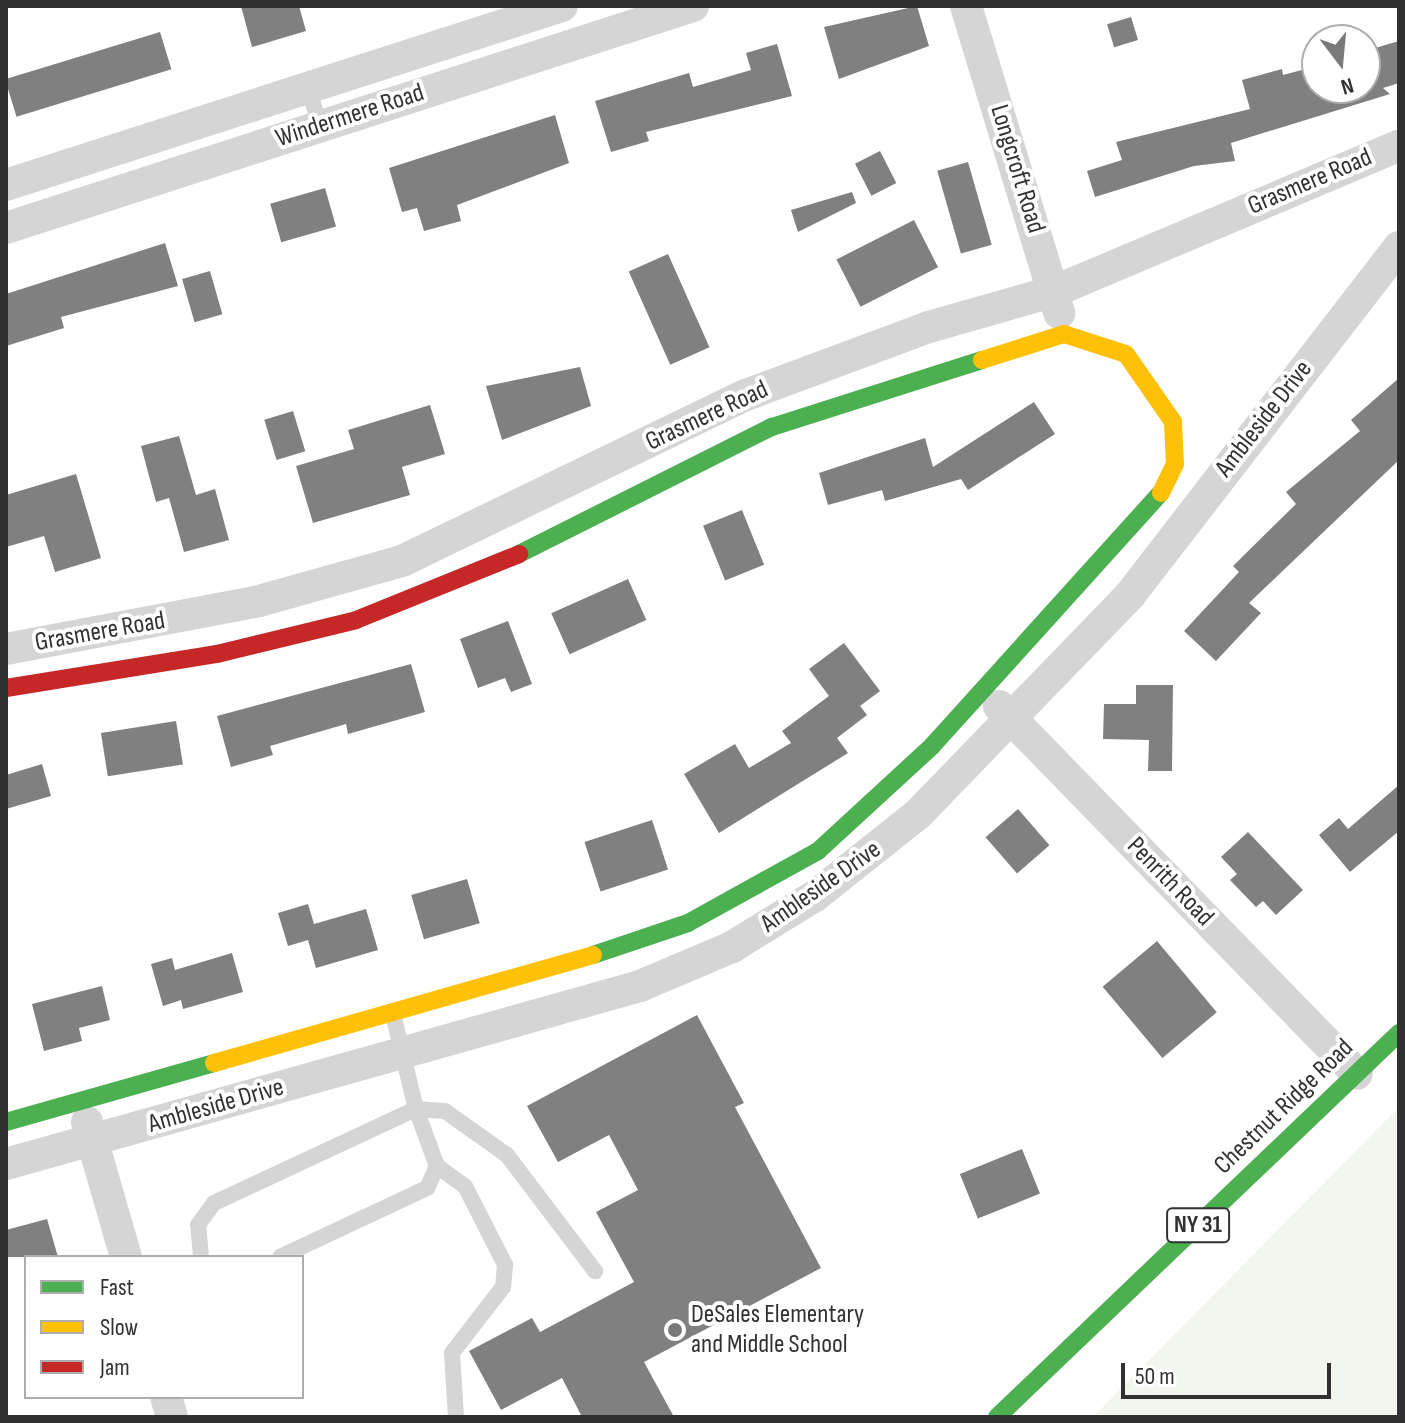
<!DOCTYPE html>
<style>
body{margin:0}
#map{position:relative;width:1405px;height:1423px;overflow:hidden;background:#fff;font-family:"Sofia Sans Condensed",sans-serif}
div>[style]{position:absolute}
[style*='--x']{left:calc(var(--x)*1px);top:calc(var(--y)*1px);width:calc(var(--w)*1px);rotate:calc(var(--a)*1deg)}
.green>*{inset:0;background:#f2f6ee}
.building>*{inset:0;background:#808080;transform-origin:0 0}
.lane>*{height:16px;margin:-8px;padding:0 8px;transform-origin:8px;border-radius:8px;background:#d5d5d5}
.street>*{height:32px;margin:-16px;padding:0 16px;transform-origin:16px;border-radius:16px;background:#d5d5d5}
.fast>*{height:18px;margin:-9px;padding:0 9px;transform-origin:9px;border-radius:9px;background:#4caf50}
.slow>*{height:18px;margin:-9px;padding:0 9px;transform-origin:9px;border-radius:9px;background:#ffc107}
.jam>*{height:18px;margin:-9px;padding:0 9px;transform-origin:9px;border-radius:9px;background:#c62828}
.dots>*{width:22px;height:22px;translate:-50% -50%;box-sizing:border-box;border:4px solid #fff;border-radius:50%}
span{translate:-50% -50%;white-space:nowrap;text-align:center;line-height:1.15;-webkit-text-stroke:8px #fff;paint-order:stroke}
.shield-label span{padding:2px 6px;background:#fff;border:2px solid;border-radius:6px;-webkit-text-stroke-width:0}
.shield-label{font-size:24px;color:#313131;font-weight:700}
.street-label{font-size:26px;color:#313131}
.poi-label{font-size:26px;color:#313131}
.left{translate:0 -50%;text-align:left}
.frame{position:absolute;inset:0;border:8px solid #313131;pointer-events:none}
.legend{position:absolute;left:24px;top:1255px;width:280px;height:144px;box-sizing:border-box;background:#fff;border:2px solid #adadad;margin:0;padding:10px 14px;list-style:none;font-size:24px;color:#313131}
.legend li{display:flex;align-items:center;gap:16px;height:40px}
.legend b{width:40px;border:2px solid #adadad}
.north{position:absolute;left:1301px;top:24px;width:80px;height:80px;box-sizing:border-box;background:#fff;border:2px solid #adadad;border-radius:50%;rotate:164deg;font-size:22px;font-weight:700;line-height:32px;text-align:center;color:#313131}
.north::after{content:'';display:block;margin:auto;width:28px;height:36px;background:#797979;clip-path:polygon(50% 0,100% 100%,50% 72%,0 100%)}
.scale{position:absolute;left:1121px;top:1363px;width:210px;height:36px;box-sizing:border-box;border:4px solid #313131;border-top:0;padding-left:10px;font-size:24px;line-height:28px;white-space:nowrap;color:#313131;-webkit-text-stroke:6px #fff;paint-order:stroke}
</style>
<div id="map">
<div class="green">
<i style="clip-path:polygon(1399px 1107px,1399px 1417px,1093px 1417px)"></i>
</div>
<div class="building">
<i style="clip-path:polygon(241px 6px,299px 6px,306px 31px,252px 47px)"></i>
<i style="clip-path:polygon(917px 6px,929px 46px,839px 79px,824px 27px)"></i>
<i style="left:1131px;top:17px;width:24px;height:25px;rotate:73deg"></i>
<i style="left:160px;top:32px;width:39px;height:162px;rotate:73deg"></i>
<i style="clip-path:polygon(1399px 41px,1399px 83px,1383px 88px,1390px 94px,1231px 143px,1235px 161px,1194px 166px,1095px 197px,1087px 171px,1122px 160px,1116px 142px,1250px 109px,1242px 80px,1282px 69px,1283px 75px,1317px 66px,1317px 88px,1365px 88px,1365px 51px)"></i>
<i style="clip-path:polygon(777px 44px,792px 96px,646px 132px,649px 141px,611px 152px,595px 101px,689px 73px,693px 87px,751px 70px,746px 53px)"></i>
<i style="clip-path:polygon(555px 115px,569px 163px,457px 205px,461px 221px,424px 231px,417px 208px,402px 212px,389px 168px)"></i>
<i style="left:880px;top:151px;width:36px;height:28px;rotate:63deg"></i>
<i style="left:968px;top:162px;width:86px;height:32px;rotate:74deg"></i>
<i style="left:325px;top:188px;width:40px;height:57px;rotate:74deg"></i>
<i style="clip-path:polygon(852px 192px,856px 203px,798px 232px,791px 210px)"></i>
<i style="left:914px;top:220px;width:53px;height:87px;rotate:63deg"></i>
<i style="clip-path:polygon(165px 243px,178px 286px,61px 317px,64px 328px,6px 346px,6px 294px)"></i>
<i style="left:668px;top:254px;width:102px;height:43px;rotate:66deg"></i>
<i style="left:210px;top:271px;width:45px;height:29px;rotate:74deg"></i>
<i style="clip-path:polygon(580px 367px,591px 406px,502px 440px,486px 386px)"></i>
<i style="clip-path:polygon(1399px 378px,1399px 460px,1249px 603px,1261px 613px,1216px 661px,1184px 631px,1239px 572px,1233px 566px,1296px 504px,1286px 492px,1360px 431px,1351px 420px)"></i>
<i style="clip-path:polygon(1034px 402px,1055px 434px,968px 490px,961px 479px,885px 501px,882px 490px,828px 505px,819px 473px,925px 438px,933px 467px)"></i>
<i style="clip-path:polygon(430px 405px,445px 454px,402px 467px,410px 495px,313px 523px,296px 466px,354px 449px,348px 430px)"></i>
<i style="left:293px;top:411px;width:42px;height:30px;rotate:73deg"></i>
<i style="clip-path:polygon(179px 436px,196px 495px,215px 489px,229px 540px,184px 552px,169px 498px,156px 502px,141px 446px)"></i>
<i style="clip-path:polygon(76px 474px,101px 558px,55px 572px,44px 536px,6px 547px,6px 495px)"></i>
<i style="left:742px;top:510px;width:59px;height:42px;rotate:68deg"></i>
<i style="left:628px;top:579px;width:45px;height:84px;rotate:66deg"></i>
<i style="clip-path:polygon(508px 621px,532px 684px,511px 692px,505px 678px,478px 688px,460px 639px)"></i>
<i style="clip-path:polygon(844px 643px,880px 691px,860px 706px,867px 715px,837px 738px,848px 753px,719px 833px,684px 774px,735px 744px,749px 768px,791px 743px,782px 731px,829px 696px,809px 669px)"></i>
<i style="clip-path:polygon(411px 664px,425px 712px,348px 734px,346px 724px,270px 746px,273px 755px,231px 767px,217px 716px)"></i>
<i style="clip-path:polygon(1136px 685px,1173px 685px,1172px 771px,1148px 771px,1149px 740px,1103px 739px,1104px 704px,1136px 704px)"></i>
<i style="left:176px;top:721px;width:44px;height:76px;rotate:81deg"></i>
<i style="clip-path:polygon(42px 764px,51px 796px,6px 809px,6px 775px)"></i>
<i style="clip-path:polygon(1399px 785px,1399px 831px,1350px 872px,1319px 835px,1339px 818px,1348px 829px)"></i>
<i style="left:1018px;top:809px;width:48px;height:43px;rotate:49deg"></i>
<i style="left:652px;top:820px;width:52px;height:71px;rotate:72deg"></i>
<i style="clip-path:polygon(1248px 832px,1303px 890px,1276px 915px,1263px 901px,1256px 907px,1230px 880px,1237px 874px,1221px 857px)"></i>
<i style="left:467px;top:879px;width:46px;height:58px;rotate:74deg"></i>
<i style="clip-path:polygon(308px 904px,314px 924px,366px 909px,378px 950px,316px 968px,308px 940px,288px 946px,278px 913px)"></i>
<i style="left:1157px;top:941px;width:93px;height:71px;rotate:50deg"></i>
<i style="clip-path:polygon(232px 953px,243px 992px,183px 1009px,181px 1000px,163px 1006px,151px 964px,172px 958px,175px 970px)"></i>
<i style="clip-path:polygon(102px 986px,110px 1020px,79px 1028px,82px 1041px,44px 1051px,32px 1004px)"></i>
<i style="clip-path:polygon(697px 1015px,744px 1103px,735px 1107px,821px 1268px,644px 1362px,674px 1417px,582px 1417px,562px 1378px,501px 1410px,469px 1351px,532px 1318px,540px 1332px,634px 1282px,596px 1212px,638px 1190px,609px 1135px,558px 1162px,527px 1106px)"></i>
<i style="left:1022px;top:1149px;width:48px;height:67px;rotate:68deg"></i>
<i style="clip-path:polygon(47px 1219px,58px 1257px,6px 1257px,6px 1230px)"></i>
</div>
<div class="lane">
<i style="--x:308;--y:88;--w:40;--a:72"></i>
<i style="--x:393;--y:1014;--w:98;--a:76.4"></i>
<i style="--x:416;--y:1109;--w:29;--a:4"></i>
<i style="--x:445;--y:1111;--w:76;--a:35.4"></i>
<i style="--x:507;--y:1155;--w:146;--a:52.8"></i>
<i style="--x:437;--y:1166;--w:34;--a:36"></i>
<i style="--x:465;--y:1186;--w:89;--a:63.1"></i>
<i style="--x:505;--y:1265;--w:22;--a:95"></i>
<i style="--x:503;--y:1287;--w:83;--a:127.7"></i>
<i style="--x:452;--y:1353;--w:64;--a:86.4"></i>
<i style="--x:201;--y:1257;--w:32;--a:-95"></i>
<i style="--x:198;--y:1225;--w:27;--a:-54"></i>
<i style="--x:214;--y:1203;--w:223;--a:-25"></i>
<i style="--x:416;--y:1109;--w:61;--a:69.8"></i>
<i style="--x:437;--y:1166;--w:24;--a:114"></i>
<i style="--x:427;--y:1188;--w:162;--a:154.9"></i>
</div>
<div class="street">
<i style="--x:966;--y:6;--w:321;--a:73.1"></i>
<i style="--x:6;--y:185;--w:584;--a:-17.85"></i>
<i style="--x:6;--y:228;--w:722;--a:-17.91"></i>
<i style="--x:6;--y:649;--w:258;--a:-10.7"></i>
<i style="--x:259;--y:601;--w:148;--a:-15.6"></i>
<i style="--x:402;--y:561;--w:382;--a:-25.8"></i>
<i style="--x:746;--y:395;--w:195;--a:-20.4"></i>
<i style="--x:929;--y:327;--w:131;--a:-15.9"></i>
<i style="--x:1055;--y:291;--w:373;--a:-22.9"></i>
<i style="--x:999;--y:706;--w:513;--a:45.79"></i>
<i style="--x:87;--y:1122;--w:141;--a:73.9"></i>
<i style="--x:6;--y:1164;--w:659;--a:-15.68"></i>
<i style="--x:640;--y:986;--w:100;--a:-23"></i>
<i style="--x:732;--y:947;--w:97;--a:-31.6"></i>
<i style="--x:815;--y:896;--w:132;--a:-38.5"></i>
<i style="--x:918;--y:814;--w:305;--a:-45.9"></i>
<i style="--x:1130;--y:595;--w:440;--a:-52.3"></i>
<i style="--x:166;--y:1397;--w:21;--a:73"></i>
</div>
<div class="fast">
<i style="--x:519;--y:554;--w:283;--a:-26.7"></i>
<i style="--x:772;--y:427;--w:220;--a:-17.7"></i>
<i style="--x:593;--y:955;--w:100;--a:-18.6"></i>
<i style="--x:688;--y:923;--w:149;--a:-29"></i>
<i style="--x:818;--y:851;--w:155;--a:-42.6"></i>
<i style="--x:932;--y:746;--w:341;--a:-47.9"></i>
<i style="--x:6;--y:1122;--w:216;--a:-15.8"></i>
<i style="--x:997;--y:1417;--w:556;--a:-43.69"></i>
</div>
<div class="slow">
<i style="--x:982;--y:360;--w:86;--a:-17.6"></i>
<i style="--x:1064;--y:334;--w:65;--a:17.9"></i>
<i style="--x:1126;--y:354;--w:83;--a:55.3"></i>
<i style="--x:1173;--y:422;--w:42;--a:87.3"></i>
<i style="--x:1175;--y:464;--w:32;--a:116"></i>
<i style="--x:214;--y:1063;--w:394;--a:-15.9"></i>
</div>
<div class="jam">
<i style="--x:6;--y:688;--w:214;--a:-9.2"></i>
<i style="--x:217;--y:654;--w:143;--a:-13.7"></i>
<i style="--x:356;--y:620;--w:176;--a:-22"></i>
</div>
<div class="dots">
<i style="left:675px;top:1330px;background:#797979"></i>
</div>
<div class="shield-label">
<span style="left:1198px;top:1225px">NY 31</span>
</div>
<div class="street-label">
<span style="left:350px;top:116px;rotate:-18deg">Windermere Road</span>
<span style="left:1017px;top:169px;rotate:73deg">Longcroft Road</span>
<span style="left:1310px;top:182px;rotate:-23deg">Grasmere Road</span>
<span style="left:707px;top:416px;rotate:-25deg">Grasmere Road</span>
<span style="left:1264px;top:419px;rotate:-52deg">Ambleside Drive</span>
<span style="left:100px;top:632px;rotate:-10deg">Grasmere Road</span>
<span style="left:1170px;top:882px;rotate:46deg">Penrith Road</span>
<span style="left:821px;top:887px;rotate:-35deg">Ambleside Drive</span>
<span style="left:216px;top:1106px;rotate:-16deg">Ambleside Drive</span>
<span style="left:1284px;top:1107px;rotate:-44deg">Chestnut Ridge Road</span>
</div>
<div class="poi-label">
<span class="left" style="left:691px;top:1330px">DeSales Elementary<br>and Middle School</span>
</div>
<div class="frame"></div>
<ul class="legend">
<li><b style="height:10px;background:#4caf50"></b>Fast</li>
<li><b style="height:10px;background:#ffc107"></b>Slow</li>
<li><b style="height:10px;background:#c62828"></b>Jam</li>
</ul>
<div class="north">N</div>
<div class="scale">50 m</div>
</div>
